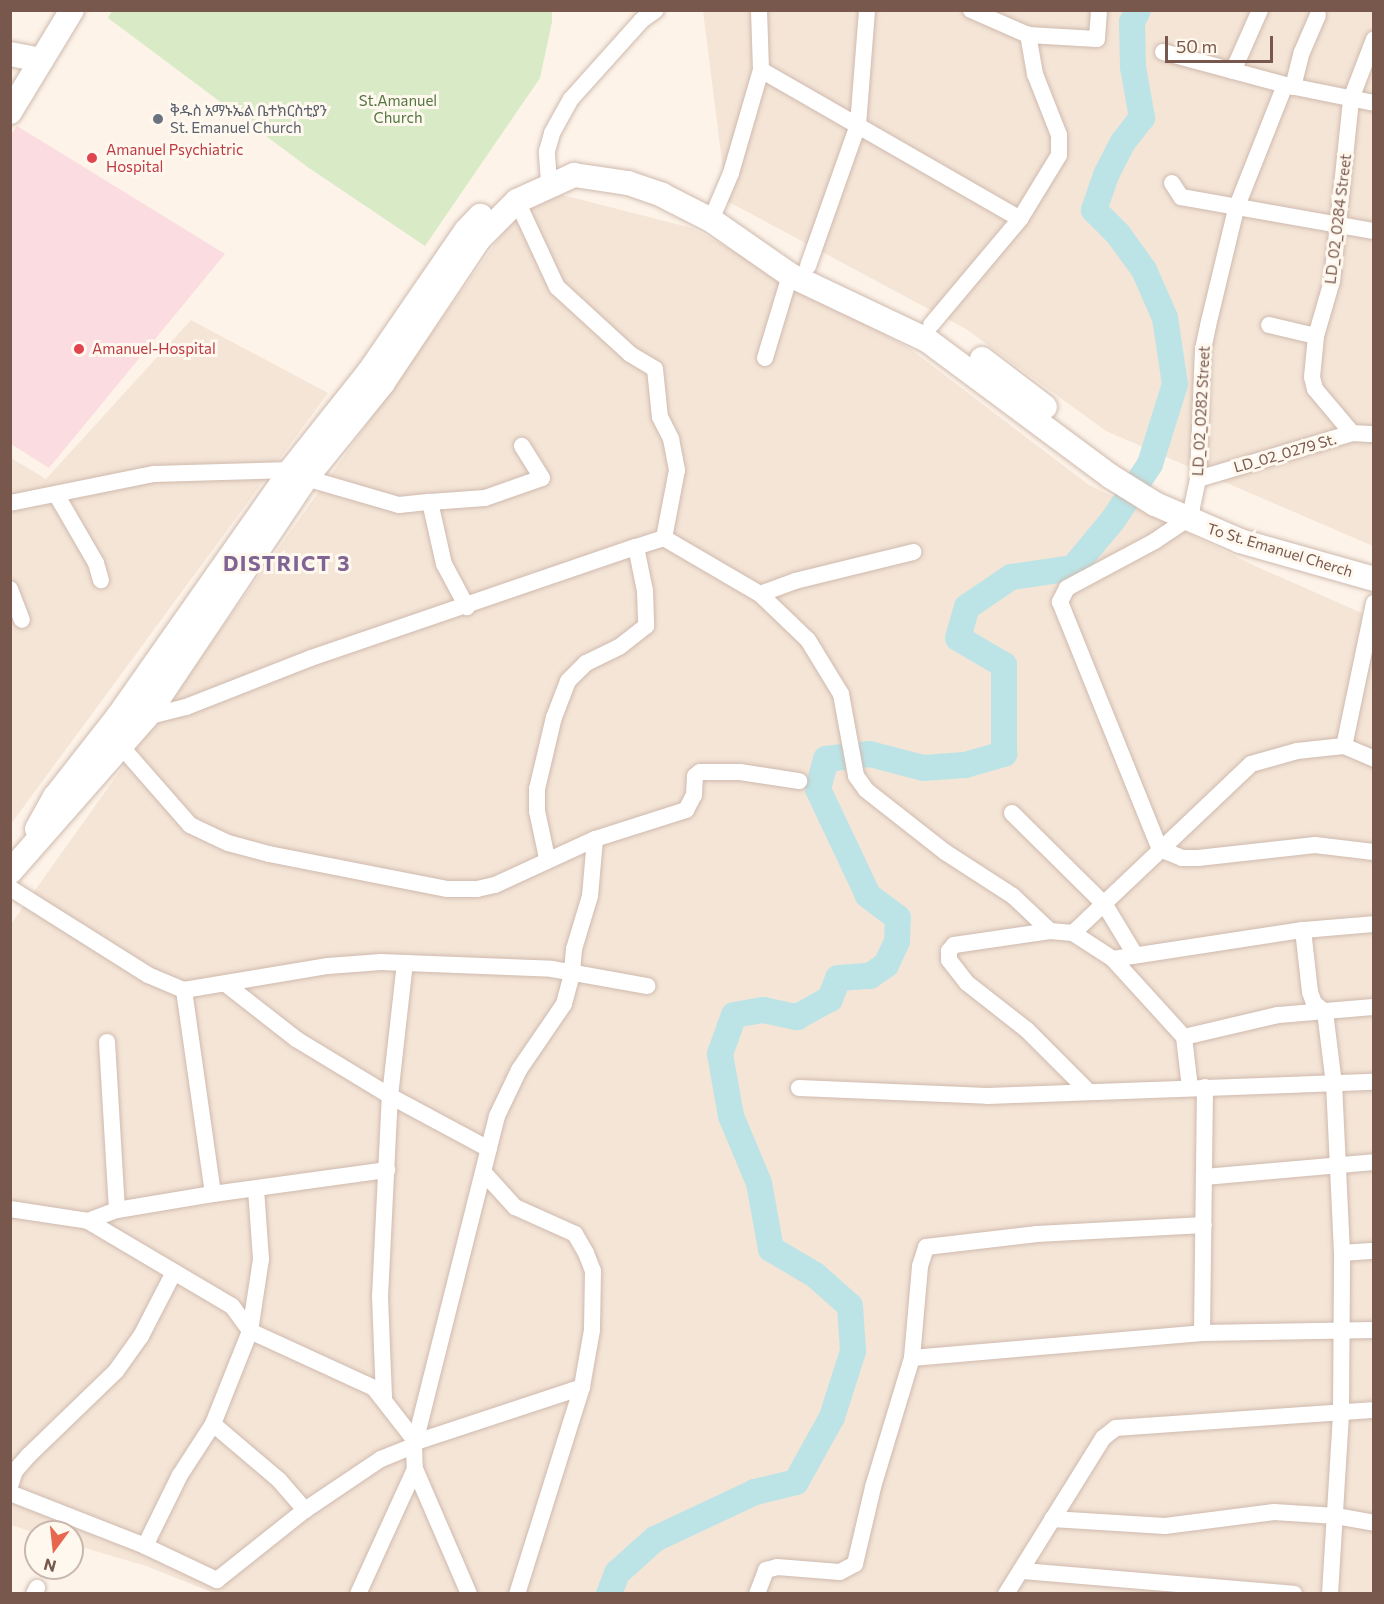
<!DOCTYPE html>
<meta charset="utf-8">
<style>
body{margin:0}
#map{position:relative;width:1384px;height:1604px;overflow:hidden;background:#fdf3e9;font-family:Commissioner,"Noto Sans Ethiopic",sans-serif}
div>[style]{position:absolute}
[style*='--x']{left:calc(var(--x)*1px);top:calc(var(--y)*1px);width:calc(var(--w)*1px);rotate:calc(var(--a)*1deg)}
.residential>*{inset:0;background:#f4e5d7}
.medical>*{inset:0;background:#fbdce1}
.green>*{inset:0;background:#d8ebc6}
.river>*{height:26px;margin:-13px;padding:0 13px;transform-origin:13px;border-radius:13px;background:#bce4e7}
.roads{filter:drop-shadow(0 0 2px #cfbaae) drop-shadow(0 0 2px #cfbaae)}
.minor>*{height:16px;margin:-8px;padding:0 8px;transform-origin:8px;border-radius:8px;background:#fff}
.secondary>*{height:24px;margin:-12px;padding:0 12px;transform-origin:12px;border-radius:12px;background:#fff}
.dots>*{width:16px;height:16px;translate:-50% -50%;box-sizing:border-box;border:3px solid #fff8ef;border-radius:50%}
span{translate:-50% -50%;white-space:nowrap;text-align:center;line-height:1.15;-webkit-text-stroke:6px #fff8ef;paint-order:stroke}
.park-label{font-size:15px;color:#547741}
.worship-label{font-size:15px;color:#5b616d}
.left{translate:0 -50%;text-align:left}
.health-label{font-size:15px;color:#be3a42}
.street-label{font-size:15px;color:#78584c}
.district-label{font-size:21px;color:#806493;font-weight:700;letter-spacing:1.5px}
.frame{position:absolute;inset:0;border:12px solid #78584c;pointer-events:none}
.north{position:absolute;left:24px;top:1520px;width:60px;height:60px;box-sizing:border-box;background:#fff8ef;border:2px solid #c9b8ae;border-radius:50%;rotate:195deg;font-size:16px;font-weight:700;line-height:24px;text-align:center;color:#78584c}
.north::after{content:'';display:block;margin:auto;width:21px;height:27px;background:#e6664e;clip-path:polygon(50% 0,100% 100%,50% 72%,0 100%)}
.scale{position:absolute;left:1165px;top:36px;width:108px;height:27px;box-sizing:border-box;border:3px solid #78584c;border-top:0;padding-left:8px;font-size:18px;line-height:21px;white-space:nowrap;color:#78584c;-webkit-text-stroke:4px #fff8ef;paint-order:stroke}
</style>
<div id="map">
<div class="residential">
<i style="clip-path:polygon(703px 11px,1373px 11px,1373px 546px,1106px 431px,966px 329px,727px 201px)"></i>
<i style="clip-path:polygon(535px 188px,692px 228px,909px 348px,1089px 485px,1255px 566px,1373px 618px,1373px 1593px,214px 1593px,146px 1566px,72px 1544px,72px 1532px,36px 1533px,11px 1525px,11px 924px)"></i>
<i style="clip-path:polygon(191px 320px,328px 393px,11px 824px,11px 458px,46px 479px)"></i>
</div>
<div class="medical">
<i style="clip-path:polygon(17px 126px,225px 254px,49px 468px,11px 444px,10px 136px)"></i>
</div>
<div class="green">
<i style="clip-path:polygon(112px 11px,552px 10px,552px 22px,540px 78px,425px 246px,309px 168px,108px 18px)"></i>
</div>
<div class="river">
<i style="--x:609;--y:1594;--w:22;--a:-69"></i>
<i style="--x:617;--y:1573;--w:51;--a:-41.8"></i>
<i style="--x:655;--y:1539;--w:110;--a:-25.2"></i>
<i style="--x:755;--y:1492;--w:42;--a:-13.7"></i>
<i style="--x:796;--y:1482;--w:74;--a:-61"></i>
<i style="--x:832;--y:1417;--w:69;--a:-72.3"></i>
<i style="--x:853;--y:1351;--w:45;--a:-93.8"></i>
<i style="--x:850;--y:1306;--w:47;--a:-138.5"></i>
<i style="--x:815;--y:1275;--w:51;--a:-149.4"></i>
<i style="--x:771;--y:1249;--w:67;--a:-100.3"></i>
<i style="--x:759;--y:1183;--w:73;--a:-112.7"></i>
<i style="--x:731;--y:1116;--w:63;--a:-100.1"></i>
<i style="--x:720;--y:1054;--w:41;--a:-70.3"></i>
<i style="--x:734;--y:1015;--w:29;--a:-10"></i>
<i style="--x:763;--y:1010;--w:35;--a:12"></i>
<i style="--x:797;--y:1017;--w:38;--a:-29"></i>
<i style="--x:830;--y:999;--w:22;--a:-69"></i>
<i style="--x:838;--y:978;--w:32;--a:-4"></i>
<i style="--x:870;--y:976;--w:19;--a:-35"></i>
<i style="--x:886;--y:965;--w:26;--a:-65"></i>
<i style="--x:897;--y:941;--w:23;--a:-88"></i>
<i style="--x:898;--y:918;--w:38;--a:-143"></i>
<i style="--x:868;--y:895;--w:117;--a:-115.3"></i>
<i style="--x:818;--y:789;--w:31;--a:-75"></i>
<i style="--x:826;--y:759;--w:44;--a:-6.5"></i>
<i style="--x:870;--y:754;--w:55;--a:14.8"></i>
<i style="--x:923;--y:768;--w:42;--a:-4.1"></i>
<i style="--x:965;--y:765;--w:41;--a:-15.8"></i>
<i style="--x:1004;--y:754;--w:89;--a:-90"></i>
<i style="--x:1004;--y:665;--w:53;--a:-149.6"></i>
<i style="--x:958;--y:638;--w:32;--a:-74"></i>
<i style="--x:967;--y:607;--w:53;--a:-34.3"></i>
<i style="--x:1011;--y:577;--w:63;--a:-8.3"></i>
<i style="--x:1073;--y:568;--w:62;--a:-50.2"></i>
<i style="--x:1113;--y:520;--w:67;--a:-56.5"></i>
<i style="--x:1150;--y:464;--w:84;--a:-72.6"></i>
<i style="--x:1175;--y:384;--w:67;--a:-98.6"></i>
<i style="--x:1165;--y:318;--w:52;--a:-113.6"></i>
<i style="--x:1144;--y:270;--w:44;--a:-125.8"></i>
<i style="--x:1118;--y:234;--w:34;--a:-135"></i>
<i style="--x:1094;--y:210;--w:37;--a:-71"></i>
<i style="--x:1106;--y:175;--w:37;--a:-63"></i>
<i style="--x:1123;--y:142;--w:31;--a:-52"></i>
<i style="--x:1142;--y:118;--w:52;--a:-100"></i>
<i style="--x:1133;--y:67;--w:45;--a:-91.3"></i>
<i style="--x:1132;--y:22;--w:13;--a:-63"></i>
</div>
<div class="roads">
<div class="minor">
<i style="--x:971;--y:10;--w:62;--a:23.7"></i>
<i style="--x:1028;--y:35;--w:69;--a:3.3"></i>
<i style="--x:1097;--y:39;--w:29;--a:-86"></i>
<i style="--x:1163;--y:52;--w:126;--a:15.1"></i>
<i style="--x:1285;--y:85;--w:91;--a:11.4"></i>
<i style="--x:761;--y:70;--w:299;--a:29.9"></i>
<i style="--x:1233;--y:71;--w:67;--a:-66.1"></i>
<i style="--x:1285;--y:85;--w:133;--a:111.6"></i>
<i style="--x:1236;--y:209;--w:120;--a:103.5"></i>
<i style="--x:1208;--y:326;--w:24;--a:102"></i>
<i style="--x:1203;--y:349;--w:130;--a:92.2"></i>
<i style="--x:1198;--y:479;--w:30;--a:102"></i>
<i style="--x:1192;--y:508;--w:13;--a:117"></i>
<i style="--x:1186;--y:520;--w:37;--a:146"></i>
<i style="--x:1155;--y:541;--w:100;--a:151.9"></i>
<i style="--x:1067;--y:588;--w:16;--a:117"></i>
<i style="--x:1060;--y:602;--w:266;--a:68"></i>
<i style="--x:1160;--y:849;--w:24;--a:22"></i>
<i style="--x:1182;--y:858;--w:16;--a:0"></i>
<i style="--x:1198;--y:858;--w:118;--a:-6.3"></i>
<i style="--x:1315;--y:845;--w:59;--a:6.8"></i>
<i style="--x:1293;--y:87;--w:36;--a:-76"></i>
<i style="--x:1302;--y:52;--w:40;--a:-66.6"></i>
<i style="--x:549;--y:183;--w:32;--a:-94"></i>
<i style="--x:547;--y:151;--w:19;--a:-74"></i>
<i style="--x:552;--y:133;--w:39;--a:-61"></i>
<i style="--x:571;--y:99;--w:106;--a:-48.1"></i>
<i style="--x:642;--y:20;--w:17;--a:-36"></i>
<i style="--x:1172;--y:183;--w:17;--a:57"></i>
<i style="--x:1181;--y:197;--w:196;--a:10"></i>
<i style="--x:517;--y:201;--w:95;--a:65.1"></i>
<i style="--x:557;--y:287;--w:99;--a:42.5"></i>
<i style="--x:630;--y:354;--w:29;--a:31"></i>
<i style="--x:655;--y:369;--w:48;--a:84.1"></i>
<i style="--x:660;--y:417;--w:25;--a:63"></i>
<i style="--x:671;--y:439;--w:32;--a:79"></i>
<i style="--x:677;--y:470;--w:69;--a:100.8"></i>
<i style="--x:711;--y:220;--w:51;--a:-66.9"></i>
<i style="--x:731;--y:173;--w:107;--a:-73.8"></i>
<i style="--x:761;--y:70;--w:60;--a:-91.9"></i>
<i style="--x:808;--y:266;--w:150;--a:-70.5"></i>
<i style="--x:858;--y:125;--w:115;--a:-85.5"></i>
<i style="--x:931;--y:325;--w:138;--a:-50"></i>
<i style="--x:1020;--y:219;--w:75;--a:-58.6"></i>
<i style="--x:1059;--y:155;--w:20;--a:-90"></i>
<i style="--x:1059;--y:135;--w:66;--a:-111.5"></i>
<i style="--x:1035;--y:74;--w:40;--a:-100"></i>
<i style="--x:1269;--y:325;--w:48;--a:13.2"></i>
<i style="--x:765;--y:358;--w:87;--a:-73.2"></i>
<i style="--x:1352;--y:433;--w:57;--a:-130.1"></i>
<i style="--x:1315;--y:389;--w:12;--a:-104"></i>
<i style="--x:1312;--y:377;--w:41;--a:-84.4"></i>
<i style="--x:1316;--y:336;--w:57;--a:-73.8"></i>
<i style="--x:1332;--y:281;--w:183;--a:-84"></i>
<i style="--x:1351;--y:99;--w:64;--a:-69"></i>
<i style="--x:1198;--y:479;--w:161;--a:-16.6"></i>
<i style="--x:1352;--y:433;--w:22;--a:3"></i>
<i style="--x:56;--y:494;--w:80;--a:59.9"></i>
<i style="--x:96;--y:563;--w:18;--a:74"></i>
<i style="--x:430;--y:502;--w:55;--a:-4.2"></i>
<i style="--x:485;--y:498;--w:60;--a:-19.3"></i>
<i style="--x:542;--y:478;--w:38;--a:-122"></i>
<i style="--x:10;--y:503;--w:147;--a:-11.4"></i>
<i style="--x:154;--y:474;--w:137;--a:-1.7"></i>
<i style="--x:291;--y:470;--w:17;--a:28"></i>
<i style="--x:306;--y:478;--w:97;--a:16.2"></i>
<i style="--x:399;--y:505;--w:31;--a:-6"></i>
<i style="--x:430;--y:502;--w:64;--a:77.3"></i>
<i style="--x:444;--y:564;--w:49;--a:61.9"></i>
<i style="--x:636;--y:547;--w:29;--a:-18"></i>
<i style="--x:664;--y:538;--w:111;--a:30.3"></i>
<i style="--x:760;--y:594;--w:37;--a:-20"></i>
<i style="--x:795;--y:581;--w:122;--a:-13.8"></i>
<i style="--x:10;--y:589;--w:33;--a:69"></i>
<i style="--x:760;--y:594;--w:66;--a:43.8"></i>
<i style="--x:808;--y:640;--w:63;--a:58.6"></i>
<i style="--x:841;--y:694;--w:83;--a:79.6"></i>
<i style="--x:856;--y:776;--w:17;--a:54"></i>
<i style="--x:866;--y:790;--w:100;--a:38.1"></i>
<i style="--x:945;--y:852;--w:81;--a:32.9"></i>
<i style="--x:1013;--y:896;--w:51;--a:43.4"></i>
<i style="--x:1050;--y:931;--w:23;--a:5"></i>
<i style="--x:1073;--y:933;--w:48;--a:33"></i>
<i style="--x:1113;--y:959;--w:105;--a:47.7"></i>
<i style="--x:1184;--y:1037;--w:51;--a:83.3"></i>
<i style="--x:1374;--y:603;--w:146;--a:101.8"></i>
<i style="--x:1344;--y:746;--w:33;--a:23"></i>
<i style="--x:146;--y:717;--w:41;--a:-14"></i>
<i style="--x:186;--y:707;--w:134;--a:-21.4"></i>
<i style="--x:311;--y:658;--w:343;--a:-18.9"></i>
<i style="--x:636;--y:547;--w:45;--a:78.4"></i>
<i style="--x:645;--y:591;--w:35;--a:88"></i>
<i style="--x:646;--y:626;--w:34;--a:142"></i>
<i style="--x:619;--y:647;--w:37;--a:154"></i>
<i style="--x:586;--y:663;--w:25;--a:135"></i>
<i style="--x:568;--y:681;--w:39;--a:111"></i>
<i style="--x:554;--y:717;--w:74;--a:103.3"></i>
<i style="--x:537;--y:789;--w:22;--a:90"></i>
<i style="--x:537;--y:811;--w:48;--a:78"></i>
<i style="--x:120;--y:745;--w:106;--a:48.8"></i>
<i style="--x:190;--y:825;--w:42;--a:25.3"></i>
<i style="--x:228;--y:843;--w:42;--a:15"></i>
<i style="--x:269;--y:854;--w:182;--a:11.1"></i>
<i style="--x:448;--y:889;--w:29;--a:0"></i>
<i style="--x:477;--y:889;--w:18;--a:-13"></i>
<i style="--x:495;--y:885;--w:110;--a:-24.7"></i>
<i style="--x:595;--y:839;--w:57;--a:95"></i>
<i style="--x:590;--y:896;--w:55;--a:106.8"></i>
<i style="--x:574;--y:949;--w:25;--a:95"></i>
<i style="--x:572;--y:974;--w:31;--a:105"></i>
<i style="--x:564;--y:1004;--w:80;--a:124.3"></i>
<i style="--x:519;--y:1070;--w:51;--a:115.6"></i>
<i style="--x:497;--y:1116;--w:340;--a:104.1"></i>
<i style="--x:414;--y:1446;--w:23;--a:88"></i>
<i style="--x:415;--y:1469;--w:137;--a:114.5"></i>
<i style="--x:1012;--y:813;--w:131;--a:44.7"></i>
<i style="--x:1105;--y:905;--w:56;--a:58.9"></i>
<i style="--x:595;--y:839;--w:96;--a:-17.7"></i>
<i style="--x:686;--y:810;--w:17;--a:-62"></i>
<i style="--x:694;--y:795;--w:19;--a:-87"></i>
<i style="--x:695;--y:776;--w:6;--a:-39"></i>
<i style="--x:700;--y:772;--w:40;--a:0"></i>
<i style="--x:740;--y:772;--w:60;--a:8.7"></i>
<i style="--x:10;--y:888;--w:163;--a:32.2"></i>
<i style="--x:148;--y:975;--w:39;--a:23"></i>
<i style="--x:184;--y:990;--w:146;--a:-9.5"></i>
<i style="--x:328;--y:966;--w:53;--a:-4.3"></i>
<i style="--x:381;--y:962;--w:171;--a:2.3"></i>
<i style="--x:552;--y:969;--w:97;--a:10.1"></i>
<i style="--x:1050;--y:931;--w:97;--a:171.7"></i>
<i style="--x:954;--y:945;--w:8;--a:130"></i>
<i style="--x:949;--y:951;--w:9;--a:90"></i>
<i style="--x:949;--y:960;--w:29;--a:52"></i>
<i style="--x:967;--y:983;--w:76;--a:38.1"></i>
<i style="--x:1027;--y:1030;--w:86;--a:45"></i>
<i style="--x:1073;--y:933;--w:245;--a:-43.5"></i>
<i style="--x:1251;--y:764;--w:48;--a:-15.8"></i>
<i style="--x:1297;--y:751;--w:47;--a:-6.1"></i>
<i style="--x:1113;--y:959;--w:192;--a:-8.7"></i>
<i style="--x:227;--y:985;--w:88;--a:38"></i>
<i style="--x:296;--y:1039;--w:110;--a:31.2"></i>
<i style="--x:390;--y:1096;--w:112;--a:28.2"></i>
<i style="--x:184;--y:990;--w:206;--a:81.9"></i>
<i style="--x:1184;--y:1037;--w:97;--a:-13.2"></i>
<i style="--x:1278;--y:1015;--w:96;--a:-4.8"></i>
<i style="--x:107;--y:1042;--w:168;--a:86.6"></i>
<i style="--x:799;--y:1088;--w:188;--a:2.4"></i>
<i style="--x:987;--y:1096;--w:387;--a:-2.1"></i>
<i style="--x:485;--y:1174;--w:45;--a:47.7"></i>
<i style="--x:515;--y:1207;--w:66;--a:24.2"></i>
<i style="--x:575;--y:1234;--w:22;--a:60"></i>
<i style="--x:586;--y:1253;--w:19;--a:69"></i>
<i style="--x:593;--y:1271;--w:59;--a:91"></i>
<i style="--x:592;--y:1330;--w:58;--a:100"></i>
<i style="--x:1204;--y:1177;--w:171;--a:-5"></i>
<i style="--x:10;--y:1209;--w:79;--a:8.7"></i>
<i style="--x:88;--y:1221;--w:31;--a:-21"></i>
<i style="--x:117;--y:1210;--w:97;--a:-9.5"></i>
<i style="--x:213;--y:1194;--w:176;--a:-7.9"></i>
<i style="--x:88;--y:1221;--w:167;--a:30.6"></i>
<i style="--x:232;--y:1306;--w:31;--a:54"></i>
<i style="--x:250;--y:1331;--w:136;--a:24.7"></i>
<i style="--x:374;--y:1388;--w:68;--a:52.1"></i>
<i style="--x:416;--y:1442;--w:175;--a:-18.3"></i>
<i style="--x:582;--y:1387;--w:217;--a:107.4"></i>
<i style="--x:1342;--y:1253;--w:32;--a:-4"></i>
<i style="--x:1202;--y:1333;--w:246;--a:-89.3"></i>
<i style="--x:912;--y:1358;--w:291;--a:-4.9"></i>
<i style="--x:1202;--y:1333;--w:172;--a:-1"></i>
<i style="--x:384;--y:1397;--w:100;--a:-92.3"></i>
<i style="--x:380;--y:1297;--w:201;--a:-87.2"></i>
<i style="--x:390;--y:1096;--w:134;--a:-83.6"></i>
<i style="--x:213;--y:1424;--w:87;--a:40.3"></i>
<i style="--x:279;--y:1480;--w:40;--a:49"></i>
<i style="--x:415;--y:1469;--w:136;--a:66.6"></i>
<i style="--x:10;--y:1486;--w:16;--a:-72"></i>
<i style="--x:15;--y:1471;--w:20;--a:-49"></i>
<i style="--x:28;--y:1456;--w:122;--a:-44"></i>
<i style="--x:116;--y:1371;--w:43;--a:-54.5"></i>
<i style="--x:141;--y:1336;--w:72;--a:-62.7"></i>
<i style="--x:10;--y:1493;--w:145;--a:21.4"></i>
<i style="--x:145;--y:1546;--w:80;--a:25.3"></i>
<i style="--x:217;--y:1580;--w:112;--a:-38.5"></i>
<i style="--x:305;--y:1510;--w:92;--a:-33.9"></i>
<i style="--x:381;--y:1459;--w:35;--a:-22"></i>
<i style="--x:1052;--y:1519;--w:113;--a:3.5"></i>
<i style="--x:1165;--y:1526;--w:110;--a:-7.3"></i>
<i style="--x:1274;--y:1512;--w:62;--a:3.7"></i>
<i style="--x:1336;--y:1516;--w:39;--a:10"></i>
<i style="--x:145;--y:1546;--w:79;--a:-63.8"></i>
<i style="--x:180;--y:1475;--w:61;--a:-57.1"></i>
<i style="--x:213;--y:1424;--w:100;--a:-68.3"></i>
<i style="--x:250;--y:1331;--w:73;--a:-81.3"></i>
<i style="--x:261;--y:1259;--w:70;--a:-94.1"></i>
<i style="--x:1022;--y:1571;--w:273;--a:4.8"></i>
<i style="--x:34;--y:1594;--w:7;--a:-63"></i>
<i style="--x:757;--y:1594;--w:26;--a:-69"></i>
<i style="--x:766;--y:1570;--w:11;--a:-15"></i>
<i style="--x:777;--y:1567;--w:63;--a:4.5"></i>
<i style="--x:840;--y:1572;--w:17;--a:-28"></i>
<i style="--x:855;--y:1564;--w:79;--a:-76.8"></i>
<i style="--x:873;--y:1487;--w:135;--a:-73.2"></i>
<i style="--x:912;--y:1358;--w:92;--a:-85"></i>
<i style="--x:920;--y:1266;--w:20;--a:-72"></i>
<i style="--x:926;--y:1247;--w:112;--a:-6.7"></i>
<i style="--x:1037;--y:1234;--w:167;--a:-3.1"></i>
<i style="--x:1006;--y:1594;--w:184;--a:-58.1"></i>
<i style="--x:1103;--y:1438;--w:16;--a:-38"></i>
<i style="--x:1116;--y:1428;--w:259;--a:-4"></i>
<i style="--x:1330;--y:1594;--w:182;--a:-86.5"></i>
<i style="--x:1341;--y:1412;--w:159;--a:-89.6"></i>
<i style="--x:1342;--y:1253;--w:169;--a:-92.7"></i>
<i style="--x:1334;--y:1084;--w:73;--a:-97.1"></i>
<i style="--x:1325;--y:1012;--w:14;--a:-141"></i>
<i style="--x:1314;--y:1003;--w:12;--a:-110"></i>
<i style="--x:1310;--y:992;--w:62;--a:-96.4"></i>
<i style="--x:1303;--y:930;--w:71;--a:-4.8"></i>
</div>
<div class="secondary">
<i style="--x:10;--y:54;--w:32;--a:11"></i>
<i style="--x:10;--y:112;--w:119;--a:-58.7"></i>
<i style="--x:982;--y:359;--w:79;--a:37.3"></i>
<i style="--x:37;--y:829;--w:37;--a:-61"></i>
<i style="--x:55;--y:797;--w:104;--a:-52"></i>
<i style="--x:119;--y:715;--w:299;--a:-54.9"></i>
<i style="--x:291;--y:470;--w:125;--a:-51.5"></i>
<i style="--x:369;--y:372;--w:171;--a:-55.5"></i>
<i style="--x:466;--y:231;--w:21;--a:-47"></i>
<i style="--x:10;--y:872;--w:206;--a:-48.7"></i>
<i style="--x:146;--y:717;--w:288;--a:-56.2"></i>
<i style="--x:306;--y:478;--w:121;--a:-51"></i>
<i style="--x:382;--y:384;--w:174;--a:-56.2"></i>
<i style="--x:479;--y:239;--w:54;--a:-45"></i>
<i style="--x:517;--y:201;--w:63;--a:-24.5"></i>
<i style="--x:574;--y:175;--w:55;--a:8.4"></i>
<i style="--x:628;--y:183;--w:36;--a:19"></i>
<i style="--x:662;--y:195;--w:55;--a:27"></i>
<i style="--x:711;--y:220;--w:96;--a:34.8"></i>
<i style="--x:790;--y:275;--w:152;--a:25.4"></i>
<i style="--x:927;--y:340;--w:228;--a:36.6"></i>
<i style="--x:1110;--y:476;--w:53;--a:31.9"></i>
<i style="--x:1155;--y:504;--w:93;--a:23.5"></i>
<i style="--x:1240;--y:541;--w:139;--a:15.8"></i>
</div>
</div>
<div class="dots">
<i style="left:158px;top:119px;background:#6b7280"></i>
<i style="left:92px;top:158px;background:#e0444e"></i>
<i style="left:79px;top:349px;background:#e0444e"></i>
</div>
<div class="park-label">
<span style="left:398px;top:109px">St.Amanuel<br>Church</span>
</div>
<div class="worship-label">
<span class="left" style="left:170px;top:119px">ቅዱስ አማኑኤል ቤተክርስቲያን<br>St. Emanuel Church</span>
</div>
<div class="health-label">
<span class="left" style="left:106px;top:158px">Amanuel Psychiatric<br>Hospital</span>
<span class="left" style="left:92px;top:349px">Amanuel-Hospital</span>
</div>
<div class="street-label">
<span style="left:1338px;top:219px;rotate:-83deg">LD_02_0284 Street</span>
<span style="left:1201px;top:411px;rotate:-87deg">LD_02_0282 Street</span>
<span style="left:1285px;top:453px;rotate:-16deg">LD_02_0279 St.</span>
<span style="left:1280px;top:550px;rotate:17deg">To St. Emanuel Cherch</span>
</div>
<div class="district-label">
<span style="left:287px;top:563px">DISTRICT 3</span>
</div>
<div class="frame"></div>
<div class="north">N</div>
<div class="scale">50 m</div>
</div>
